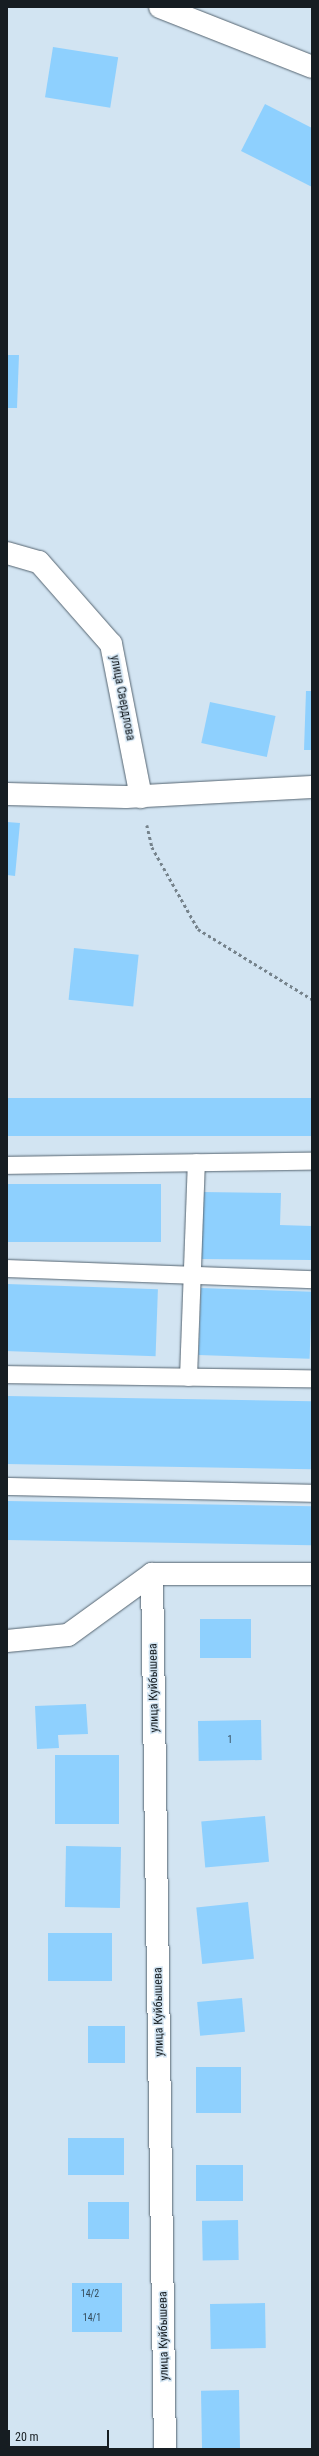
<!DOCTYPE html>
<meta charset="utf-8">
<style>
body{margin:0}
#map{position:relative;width:319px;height:2456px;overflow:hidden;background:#d2e4f2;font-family:"Roboto Condensed",sans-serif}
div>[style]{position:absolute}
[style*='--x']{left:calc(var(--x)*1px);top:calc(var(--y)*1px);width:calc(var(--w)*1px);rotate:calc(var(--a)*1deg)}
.building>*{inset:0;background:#8ed0fe;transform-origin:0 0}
.path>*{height:2.5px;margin-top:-1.25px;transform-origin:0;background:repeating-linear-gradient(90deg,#76838c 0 3px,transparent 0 6px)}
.roads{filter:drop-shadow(0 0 1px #556470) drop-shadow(0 0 1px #556470)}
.service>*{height:17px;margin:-8.5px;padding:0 8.5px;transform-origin:8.5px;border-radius:8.5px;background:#fff}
.minor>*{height:22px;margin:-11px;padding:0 11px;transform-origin:11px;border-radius:11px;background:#fff}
span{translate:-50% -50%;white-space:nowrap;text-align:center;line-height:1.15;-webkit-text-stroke:3px #d2e4f2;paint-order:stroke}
.number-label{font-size:10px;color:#344a59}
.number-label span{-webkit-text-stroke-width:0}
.street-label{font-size:12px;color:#161d22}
.frame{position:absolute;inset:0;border:8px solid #161d22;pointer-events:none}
.scale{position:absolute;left:8px;top:2430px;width:101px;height:18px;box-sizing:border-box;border:2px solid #161d22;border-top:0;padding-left:5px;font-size:12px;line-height:14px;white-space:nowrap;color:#161d22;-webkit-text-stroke:3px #d2e4f2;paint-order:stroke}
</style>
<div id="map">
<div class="building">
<i style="left:53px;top:47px;width:66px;height:51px;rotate:9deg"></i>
<i style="clip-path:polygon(265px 104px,312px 128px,312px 187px,241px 151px)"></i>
<i style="clip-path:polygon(7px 355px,19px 355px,17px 408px,7px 408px)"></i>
<i style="clip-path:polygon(306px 691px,312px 691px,312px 750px,304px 750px)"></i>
<i style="left:210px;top:702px;width:67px;height:42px;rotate:12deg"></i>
<i style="clip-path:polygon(7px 822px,20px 823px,15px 876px,7px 875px)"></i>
<i style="left:74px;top:948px;width:65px;height:52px;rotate:6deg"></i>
<i style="left:312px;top:1098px;width:38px;height:305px;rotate:90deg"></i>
<i style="left:7px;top:1184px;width:154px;height:58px"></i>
<i style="clip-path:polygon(202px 1192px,281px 1193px,280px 1225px,312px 1226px,312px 1260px,201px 1259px)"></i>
<i style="left:7px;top:1284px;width:151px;height:67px;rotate:2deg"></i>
<i style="left:201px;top:1288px;width:111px;height:67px;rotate:2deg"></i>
<i style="left:7px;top:1396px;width:305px;height:68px;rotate:1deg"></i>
<i style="left:7px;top:1501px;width:305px;height:39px;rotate:1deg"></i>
<i style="left:200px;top:1619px;width:51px;height:39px"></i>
<i style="clip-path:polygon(86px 1704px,88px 1734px,58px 1735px,59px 1748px,37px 1749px,35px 1706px)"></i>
<i style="left:261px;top:1720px;width:40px;height:63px;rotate:89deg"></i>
<i style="left:55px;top:1755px;width:64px;height:69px"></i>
<i style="left:265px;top:1816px;width:46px;height:64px;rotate:85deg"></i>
<i style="left:66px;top:1846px;width:55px;height:61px;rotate:1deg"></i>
<i style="left:248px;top:1902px;width:57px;height:52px;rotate:84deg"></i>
<i style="left:48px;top:1933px;width:64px;height:48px"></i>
<i style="left:242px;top:1998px;width:34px;height:45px;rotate:85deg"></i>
<i style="left:88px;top:2026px;width:37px;height:37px"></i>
<i style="left:241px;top:2067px;width:46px;height:45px;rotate:90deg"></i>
<i style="left:124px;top:2138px;width:37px;height:56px;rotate:90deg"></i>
<i style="left:196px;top:2165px;width:47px;height:36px"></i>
<i style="left:88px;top:2202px;width:41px;height:37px"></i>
<i style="left:238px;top:2220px;width:40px;height:36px;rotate:89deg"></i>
<i style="left:122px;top:2283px;width:49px;height:50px;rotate:90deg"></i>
<i style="left:265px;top:2303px;width:45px;height:55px;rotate:89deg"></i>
<i style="left:239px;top:2390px;width:59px;height:38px;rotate:89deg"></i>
</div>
<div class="path">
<i style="--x:147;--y:825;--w:23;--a:77"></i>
<i style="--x:152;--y:847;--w:94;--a:60.7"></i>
<i style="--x:198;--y:929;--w:134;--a:31.6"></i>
</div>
<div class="roads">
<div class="service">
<i style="--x:7;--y:1165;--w:305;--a:-0.8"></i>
<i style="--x:7;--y:1268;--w:305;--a:2.1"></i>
<i style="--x:7;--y:1374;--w:305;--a:0.8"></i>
<i style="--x:188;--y:1377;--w:215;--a:-87.9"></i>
<i style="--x:7;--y:1486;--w:305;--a:1.3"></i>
</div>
<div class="minor">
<i style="--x:160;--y:7;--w:163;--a:21.5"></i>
<i style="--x:7;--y:553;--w:33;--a:16"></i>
<i style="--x:39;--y:562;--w:109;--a:48.7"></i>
<i style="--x:111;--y:644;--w:156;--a:78.9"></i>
<i style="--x:7;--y:794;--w:119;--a:1.4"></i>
<i style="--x:126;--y:797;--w:186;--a:-3.1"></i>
<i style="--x:152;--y:1574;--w:875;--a:89.15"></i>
<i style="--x:7;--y:1641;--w:61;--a:-5.6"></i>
<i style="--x:68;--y:1635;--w:104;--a:-36"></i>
<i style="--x:152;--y:1574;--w:160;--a:0"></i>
</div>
</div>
<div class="number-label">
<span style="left:230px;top:1740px">1</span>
<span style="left:90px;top:2294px">14/2</span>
<span style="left:92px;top:2318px">14/1</span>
</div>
<div class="street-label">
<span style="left:122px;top:698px;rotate:79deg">улица Свердлова</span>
<span style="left:154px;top:1688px;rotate:-91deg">улица Куйбышева</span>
<span style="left:159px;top:2012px;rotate:-91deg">улица Куйбышева</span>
<span style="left:164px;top:2336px;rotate:-91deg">улица Куйбышева</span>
</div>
<div class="frame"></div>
<div class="scale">20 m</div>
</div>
